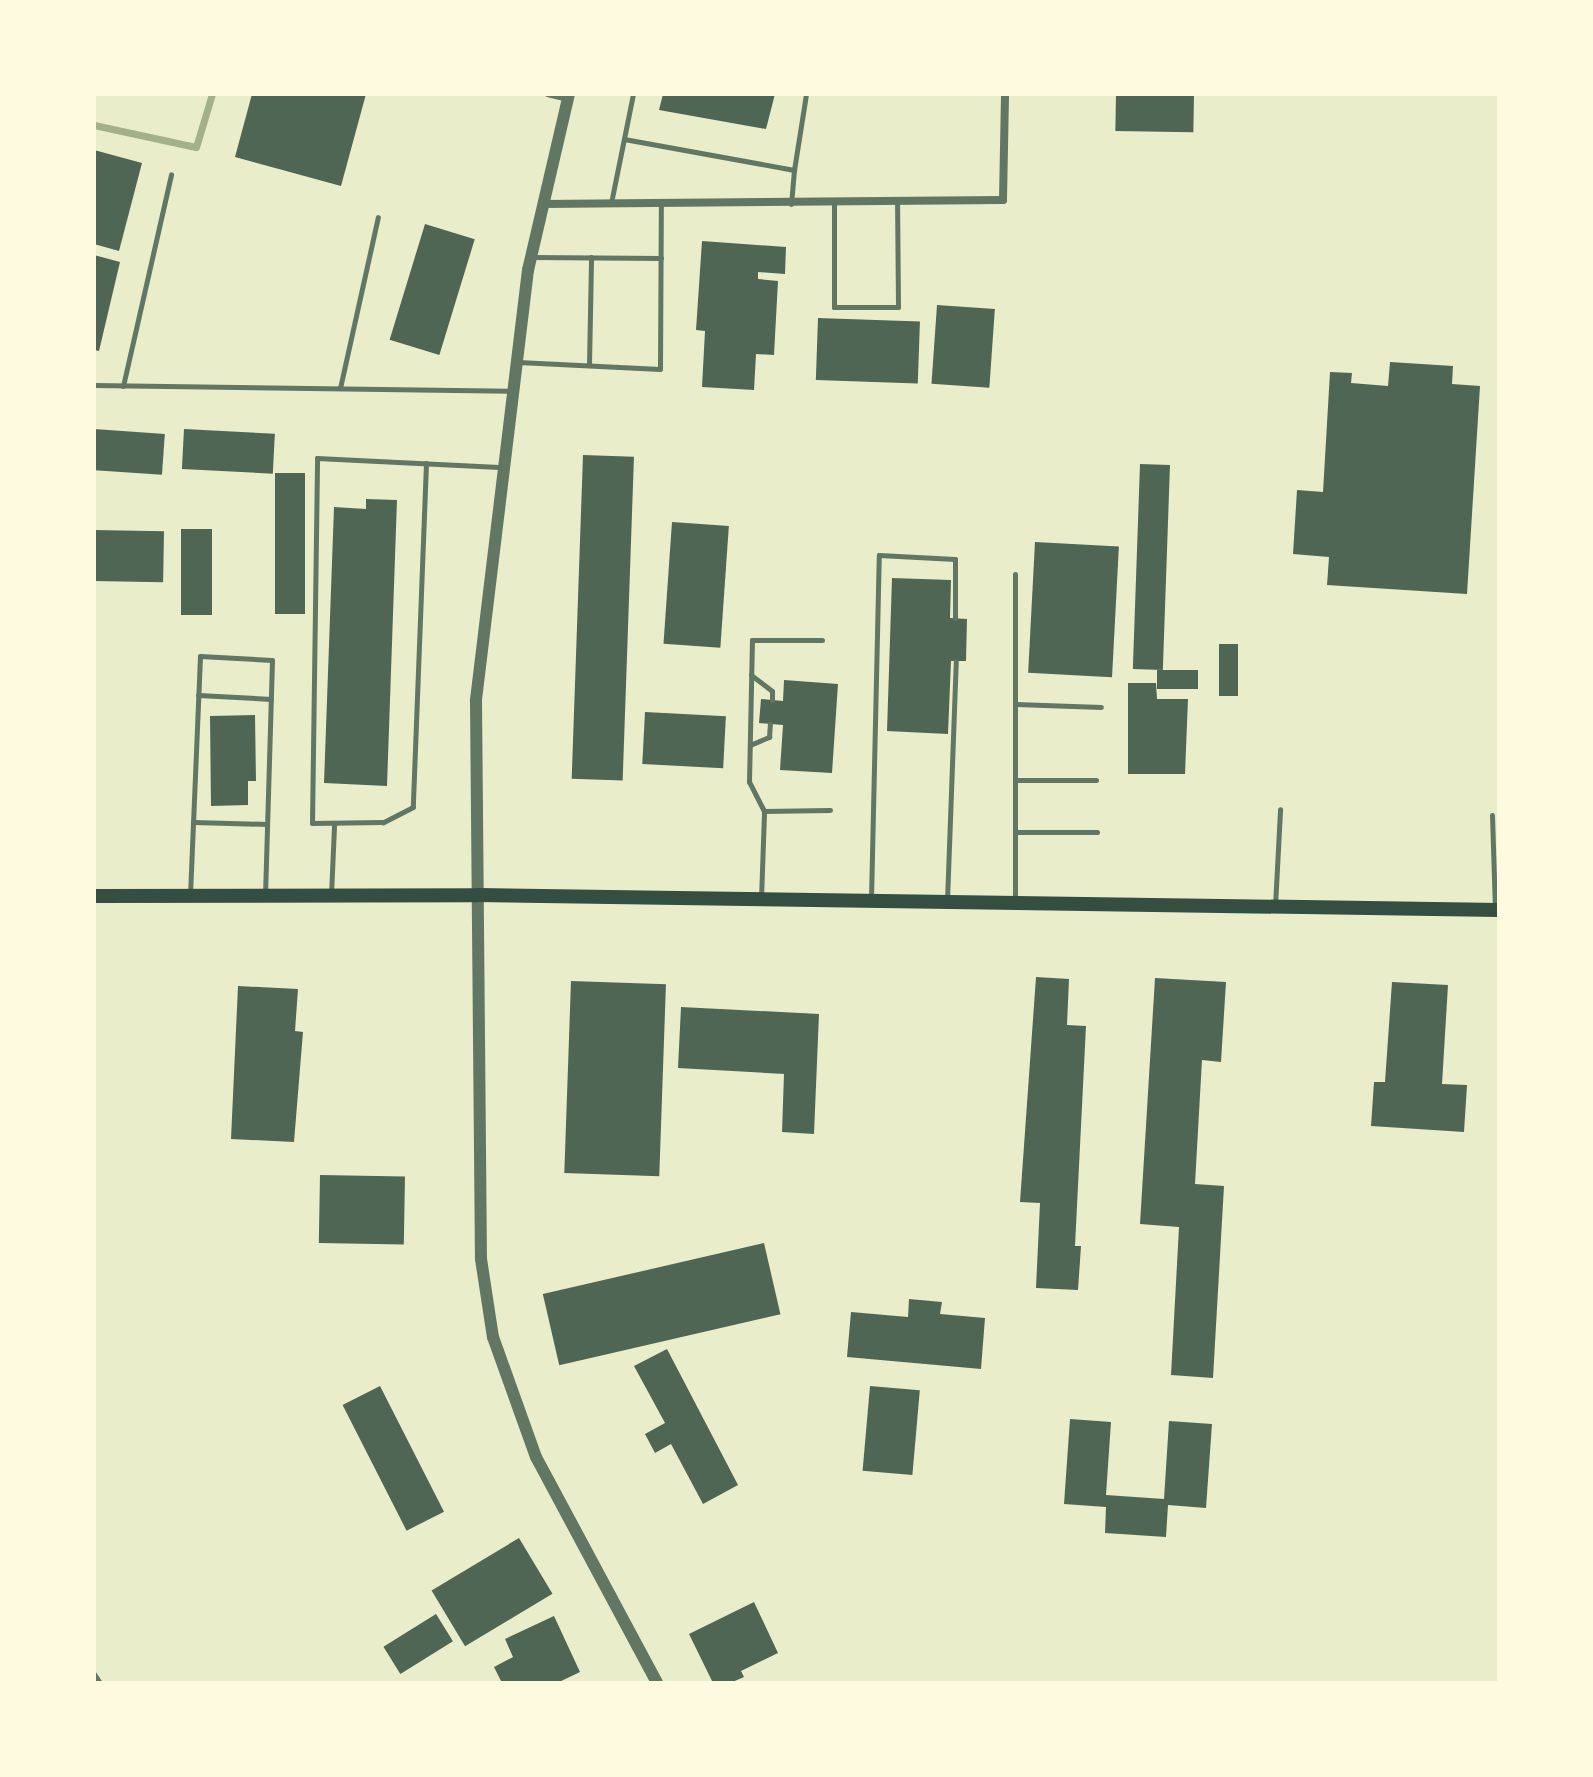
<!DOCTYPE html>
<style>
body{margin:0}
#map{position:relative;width:1593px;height:1777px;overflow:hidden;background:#e9edc9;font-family:"PT Sans Narrow",sans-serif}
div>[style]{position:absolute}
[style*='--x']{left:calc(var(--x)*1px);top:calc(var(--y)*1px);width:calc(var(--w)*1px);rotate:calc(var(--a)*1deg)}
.stream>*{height:7px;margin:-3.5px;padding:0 3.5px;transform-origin:3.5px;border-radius:3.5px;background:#a3b18a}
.building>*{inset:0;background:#4f6655;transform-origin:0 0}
.service>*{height:5px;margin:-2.5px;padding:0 2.5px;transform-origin:2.5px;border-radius:2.5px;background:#617663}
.minor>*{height:8px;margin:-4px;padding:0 4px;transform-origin:4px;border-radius:4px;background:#617663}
.tertiary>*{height:12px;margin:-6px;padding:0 6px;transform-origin:6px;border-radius:6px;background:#617663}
.secondary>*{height:14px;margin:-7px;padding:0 7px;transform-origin:7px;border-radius:7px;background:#344e41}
span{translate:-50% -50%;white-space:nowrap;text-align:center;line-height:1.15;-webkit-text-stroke:8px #fefae0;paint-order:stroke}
.frame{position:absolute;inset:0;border:96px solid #fefae0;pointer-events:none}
</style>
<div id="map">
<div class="stream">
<i style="--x:94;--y:125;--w:104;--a:12.2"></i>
<i style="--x:196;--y:147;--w:55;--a:-73.2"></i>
</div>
<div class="building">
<i style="clip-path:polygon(252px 94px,366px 94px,341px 186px,235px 157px)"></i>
<i style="clip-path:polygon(663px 94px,775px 94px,766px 129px,659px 110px)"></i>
<i style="left:1116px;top:94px;width:78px;height:37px;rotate:1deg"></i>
<i style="clip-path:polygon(94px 150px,142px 163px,119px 251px,94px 244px)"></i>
<i style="left:425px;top:224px;width:52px;height:121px;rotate:17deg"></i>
<i style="clip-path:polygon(702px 241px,786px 247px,785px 274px,758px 272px,758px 279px,778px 281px,774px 355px,756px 354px,754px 390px,702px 387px,705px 331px,696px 330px)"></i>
<i style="clip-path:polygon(94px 255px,120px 262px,99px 351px,94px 350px)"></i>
<i style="left:937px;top:305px;width:58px;height:79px;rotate:4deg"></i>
<i style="left:818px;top:318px;width:102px;height:62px;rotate:2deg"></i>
<i style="clip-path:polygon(1390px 362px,1453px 366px,1452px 384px,1480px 386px,1467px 594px,1327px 585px,1329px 557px,1293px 554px,1297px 490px,1323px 492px,1330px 372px,1352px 373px,1351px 383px,1388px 386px)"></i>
<i style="left:94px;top:429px;width:71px;height:41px;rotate:4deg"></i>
<i style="left:184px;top:429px;width:91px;height:40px;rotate:3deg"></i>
<i style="left:583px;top:455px;width:51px;height:324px;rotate:2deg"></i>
<i style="left:1140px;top:464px;width:30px;height:205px;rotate:2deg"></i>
<i style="left:275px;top:473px;width:30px;height:141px"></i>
<i style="clip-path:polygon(366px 499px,397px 500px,387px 786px,324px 783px,334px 507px,366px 509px)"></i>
<i style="left:672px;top:522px;width:57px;height:122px;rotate:4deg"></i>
<i style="left:181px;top:529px;width:31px;height:86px"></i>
<i style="left:94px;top:530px;width:70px;height:51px;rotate:1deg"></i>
<i style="left:1035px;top:542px;width:84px;height:131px;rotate:3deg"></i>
<i style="clip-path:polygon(892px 578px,951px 580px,950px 618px,967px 619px,966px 661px,951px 661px,948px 734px,887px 731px)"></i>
<i style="left:1219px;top:644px;width:19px;height:52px"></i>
<i style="left:1157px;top:670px;width:41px;height:19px"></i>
<i style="clip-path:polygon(784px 680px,838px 684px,832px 773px,780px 770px,783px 725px,759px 723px,761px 699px,783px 701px)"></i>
<i style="clip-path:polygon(1128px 683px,1156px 683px,1157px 699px,1188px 699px,1185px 774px,1128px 774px)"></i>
<i style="left:645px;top:712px;width:81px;height:52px;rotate:3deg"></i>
<i style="clip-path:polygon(255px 715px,256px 781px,248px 781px,248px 805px,211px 806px,210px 716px)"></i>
<i style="clip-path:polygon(1036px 977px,1069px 979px,1067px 1025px,1086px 1026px,1075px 1246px,1081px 1246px,1078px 1290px,1036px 1288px,1040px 1203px,1020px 1202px)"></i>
<i style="clip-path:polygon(1155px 978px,1226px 982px,1221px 1062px,1202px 1060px,1195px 1184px,1224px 1186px,1213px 1378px,1171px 1375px,1179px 1227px,1140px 1224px)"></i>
<i style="left:571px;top:981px;width:95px;height:192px;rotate:2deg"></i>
<i style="clip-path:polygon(1392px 982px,1448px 985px,1442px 1084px,1467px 1085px,1464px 1132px,1371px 1126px,1374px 1082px,1385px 1082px)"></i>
<i style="clip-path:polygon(238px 986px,298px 989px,295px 1031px,303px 1032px,294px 1142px,231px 1139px)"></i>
<i style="clip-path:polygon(681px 1007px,819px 1014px,814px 1134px,782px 1132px,784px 1074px,678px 1068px)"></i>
<i style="left:320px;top:1175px;width:85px;height:68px;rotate:1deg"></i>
<i style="left:764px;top:1243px;width:73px;height:227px;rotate:77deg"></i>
<i style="clip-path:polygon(909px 1299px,942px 1302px,940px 1314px,985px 1318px,981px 1369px,847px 1357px,851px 1312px,908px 1317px)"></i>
<i style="clip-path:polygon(667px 1349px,738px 1485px,703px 1504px,671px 1444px,655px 1453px,645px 1434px,665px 1423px,634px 1366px)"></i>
<i style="left:380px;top:1386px;width:141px;height:42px;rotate:63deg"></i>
<i style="left:870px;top:1386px;width:50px;height:85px;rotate:5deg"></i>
<i style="clip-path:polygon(1070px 1419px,1111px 1422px,1106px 1495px,1164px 1499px,1169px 1421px,1212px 1424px,1206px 1508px,1168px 1505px,1166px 1537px,1105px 1533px,1106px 1507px,1064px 1504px)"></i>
<i style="left:519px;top:1538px;width:65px;height:102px;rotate:59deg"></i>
<i style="clip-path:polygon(754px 1602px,778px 1653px,741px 1671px,744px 1677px,730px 1683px,713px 1683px,689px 1634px)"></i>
<i style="left:436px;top:1614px;width:32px;height:62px;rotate:58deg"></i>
<i style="clip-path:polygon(554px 1616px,580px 1672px,557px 1683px,502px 1683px,494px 1667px,513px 1657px,505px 1639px)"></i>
</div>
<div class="service">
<i style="--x:547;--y:94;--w:21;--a:14"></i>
<i style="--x:624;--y:139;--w:173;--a:10.3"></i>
<i style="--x:794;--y:170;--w:34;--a:95"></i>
<i style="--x:794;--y:170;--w:77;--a:-81"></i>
<i style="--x:611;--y:203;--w:111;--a:-78.6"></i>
<i style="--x:834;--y:203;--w:104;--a:90"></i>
<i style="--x:834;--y:307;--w:64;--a:0"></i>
<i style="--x:898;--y:307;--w:105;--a:-90.5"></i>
<i style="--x:532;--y:257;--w:129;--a:0.4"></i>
<i style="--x:518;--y:362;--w:142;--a:2.8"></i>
<i style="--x:660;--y:369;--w:164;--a:-89.7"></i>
<i style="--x:589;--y:365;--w:108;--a:-88.9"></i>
<i style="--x:94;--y:385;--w:419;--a:0.8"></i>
<i style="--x:123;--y:386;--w:217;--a:-77.2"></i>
<i style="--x:340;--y:388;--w:175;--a:-77.5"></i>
<i style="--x:426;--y:463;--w:344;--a:92.2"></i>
<i style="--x:413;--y:807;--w:34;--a:153"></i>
<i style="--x:383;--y:822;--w:71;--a:179.2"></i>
<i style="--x:312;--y:823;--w:365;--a:-89.2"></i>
<i style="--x:317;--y:458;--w:187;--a:2.8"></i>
<i style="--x:1015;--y:574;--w:328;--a:90"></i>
<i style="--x:751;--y:675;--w:26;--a:37"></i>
<i style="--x:772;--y:691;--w:9;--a:90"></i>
<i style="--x:198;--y:695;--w:73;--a:3.1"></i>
<i style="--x:1015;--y:704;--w:86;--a:2"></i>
<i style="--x:750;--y:745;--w:21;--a:-23"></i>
<i style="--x:769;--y:737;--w:13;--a:-86"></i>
<i style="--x:1015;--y:780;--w:81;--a:0"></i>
<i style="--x:764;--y:811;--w:33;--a:-117"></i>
<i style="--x:749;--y:782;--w:142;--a:-88.8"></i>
<i style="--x:752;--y:640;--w:70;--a:0"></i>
<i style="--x:1492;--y:815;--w:95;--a:88.2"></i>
<i style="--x:193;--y:822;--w:74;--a:1.5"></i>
<i style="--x:1015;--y:832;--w:82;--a:0"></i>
<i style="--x:190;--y:895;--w:239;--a:-87.6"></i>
<i style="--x:200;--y:656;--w:72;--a:3.2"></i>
<i style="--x:272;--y:660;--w:234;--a:91.7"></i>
<i style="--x:331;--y:895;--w:70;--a:-87.5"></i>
<i style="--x:761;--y:899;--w:88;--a:-88"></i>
<i style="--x:764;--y:811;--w:66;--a:-0.9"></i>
<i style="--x:871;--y:899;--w:344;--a:-88.7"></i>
<i style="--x:879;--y:555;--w:76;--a:3"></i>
<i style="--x:955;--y:559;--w:59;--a:90"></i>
<i style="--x:947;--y:901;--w:240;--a:-87.9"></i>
<i style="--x:1275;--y:906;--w:97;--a:-87"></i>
<i style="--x:94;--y:1674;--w:11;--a:56"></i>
</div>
<div class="minor">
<i style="--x:542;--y:204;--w:461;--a:-0.5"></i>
<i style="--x:1003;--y:200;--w:106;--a:-88.9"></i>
</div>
<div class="tertiary">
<i style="--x:569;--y:94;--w:181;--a:103.1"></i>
<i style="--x:528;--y:270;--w:434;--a:96.9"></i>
<i style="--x:476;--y:701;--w:558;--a:89.49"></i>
<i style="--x:481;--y:1259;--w:79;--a:81.3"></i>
<i style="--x:493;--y:1337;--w:127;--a:70.3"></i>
<i style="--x:536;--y:1457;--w:256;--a:61.8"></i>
</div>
<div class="secondary">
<i style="--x:94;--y:896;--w:384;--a:-0.1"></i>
<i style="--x:478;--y:895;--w:1021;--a:0.84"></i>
</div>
<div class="frame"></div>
</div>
